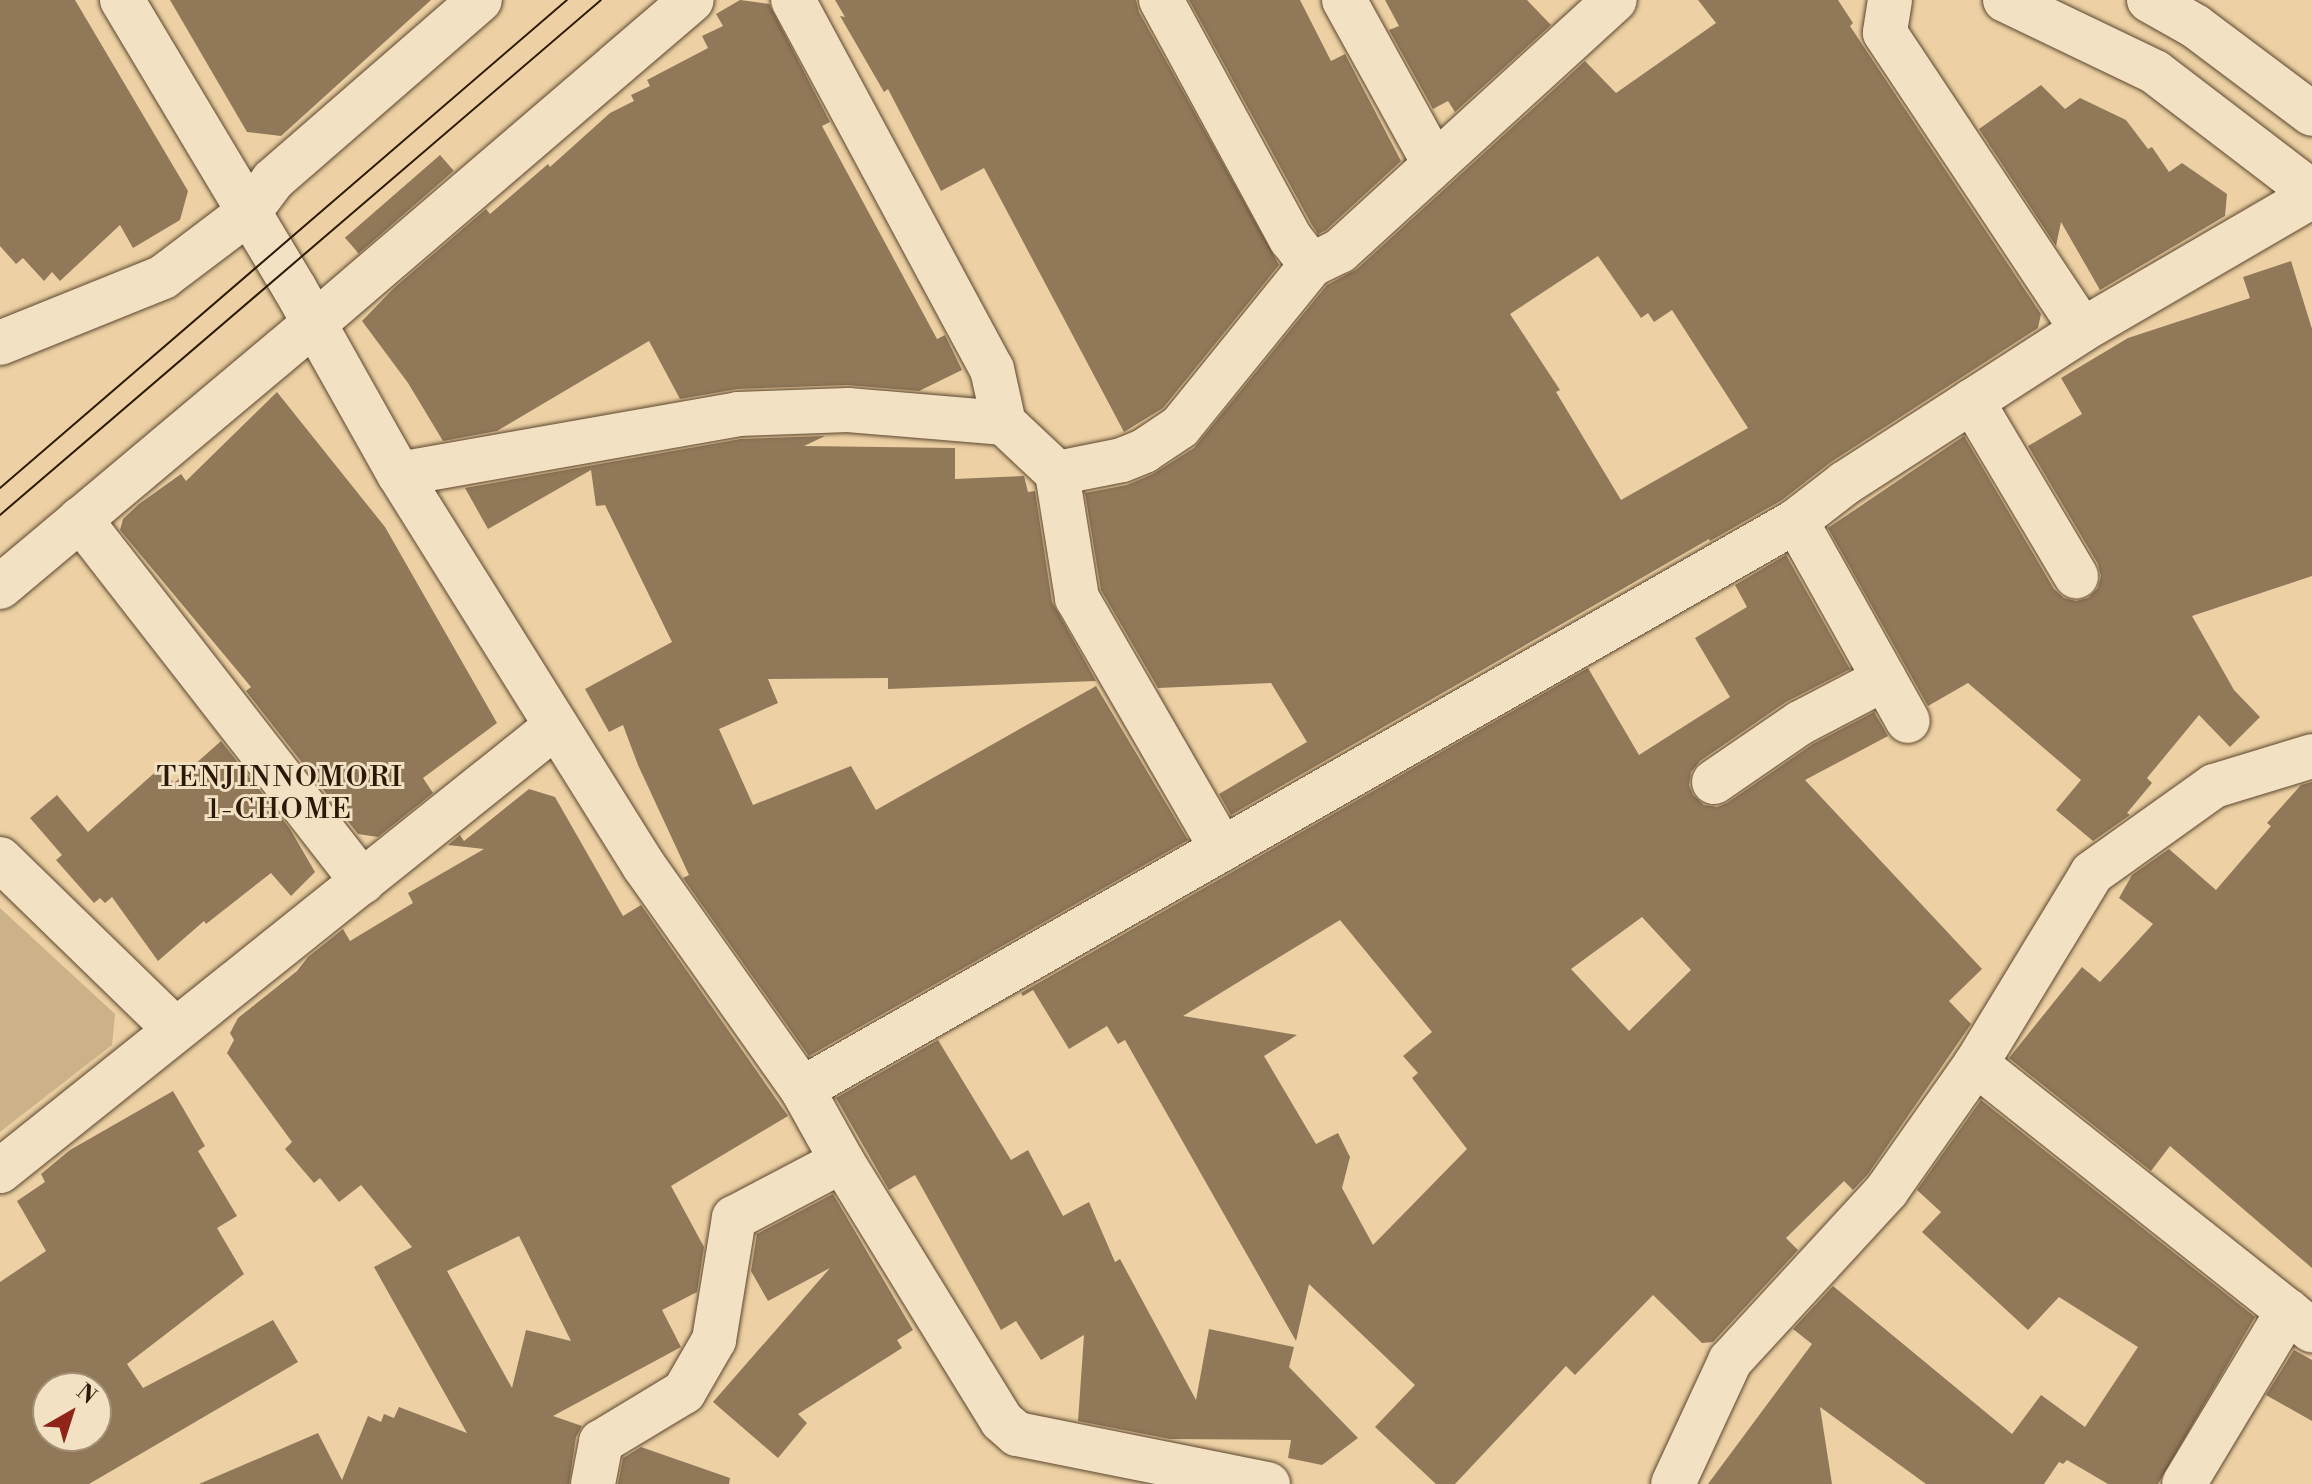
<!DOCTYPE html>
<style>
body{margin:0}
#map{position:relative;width:2312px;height:1484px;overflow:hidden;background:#edd1a4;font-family:"Libre Bodoni",serif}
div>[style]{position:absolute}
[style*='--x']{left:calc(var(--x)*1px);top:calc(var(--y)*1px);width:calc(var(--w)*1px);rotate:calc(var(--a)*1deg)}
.green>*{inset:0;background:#ccb289}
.building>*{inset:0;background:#907859;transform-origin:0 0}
.roads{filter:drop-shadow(0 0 2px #5c462e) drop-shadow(0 0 2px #5c462e)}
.street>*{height:44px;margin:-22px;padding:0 22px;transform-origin:22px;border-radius:22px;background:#f3e1c4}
.secondary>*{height:44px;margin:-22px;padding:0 22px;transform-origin:22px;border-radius:22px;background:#f3e1c4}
.tram>*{height:2px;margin:-1px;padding:0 1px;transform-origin:1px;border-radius:1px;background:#2b1807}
span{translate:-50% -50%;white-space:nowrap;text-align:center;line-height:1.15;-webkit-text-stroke:6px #f3e1c4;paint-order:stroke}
.neighbourhood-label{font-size:28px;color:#2b1807;letter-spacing:2px}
.north{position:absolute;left:32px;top:1372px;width:80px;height:80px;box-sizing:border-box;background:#f3e1c4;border:2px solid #a39178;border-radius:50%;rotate:39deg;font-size:22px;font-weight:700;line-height:32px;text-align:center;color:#2b1807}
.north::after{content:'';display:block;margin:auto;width:28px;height:36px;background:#8f2418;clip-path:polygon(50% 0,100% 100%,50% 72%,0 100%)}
</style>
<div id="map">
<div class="green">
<i style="clip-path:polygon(0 908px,115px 1014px,112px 1045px,0 1132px)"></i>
</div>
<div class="building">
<i style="clip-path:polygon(0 0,75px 0,188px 191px,180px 220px,133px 248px,120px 225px,60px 281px,52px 272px,44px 281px,23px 258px,16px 264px,0 246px)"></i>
<i style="clip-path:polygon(170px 0,431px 0,281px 136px,247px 132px)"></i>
<i style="clip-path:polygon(740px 0,769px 4px,830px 122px,822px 126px,937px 339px,945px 335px,962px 370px,919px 391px,847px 385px,737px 389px,680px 399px,649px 341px,497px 431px,443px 441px,408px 383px,362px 321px,394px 288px,486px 209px,490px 214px,548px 164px,550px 167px,610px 113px,634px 101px,631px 95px,650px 86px,647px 80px,708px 48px,702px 36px,723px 26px,716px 14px)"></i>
<i style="clip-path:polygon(835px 0,1136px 0,1139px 12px,1279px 265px,1163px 408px,1124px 432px,984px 168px,941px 191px,888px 89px,884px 92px,840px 16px,845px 17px)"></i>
<i style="clip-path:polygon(1189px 0,1300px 0,1331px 61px,1345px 54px,1401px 161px,1326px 230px,1318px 234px,1312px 225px)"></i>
<i style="clip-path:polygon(1385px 0,1527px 0,1551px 25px,1455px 112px,1448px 101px,1433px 109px,1389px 30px,1399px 26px)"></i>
<i style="clip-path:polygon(evenodd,1698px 0,1838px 0,1853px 23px,1850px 26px,2041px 314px,2038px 328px,1831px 462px,1782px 500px,1710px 541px,1709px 539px,1231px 815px,1219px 794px,1307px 742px,1271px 683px,1158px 688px,1101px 590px,1085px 493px,1127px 485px,1153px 474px,1194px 448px,1327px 285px,1357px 269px,1585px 61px,1616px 93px,1716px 23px,1698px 0,1598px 256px,1641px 318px,1648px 313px,1654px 322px,1672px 310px,1748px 428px,1621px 500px,1556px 392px,1560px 390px,1510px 314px,1598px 256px)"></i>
<i style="clip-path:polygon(2041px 85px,2065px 109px,2080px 98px,2126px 120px,2148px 149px,2152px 147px,2169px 172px,2182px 163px,2227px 194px,2225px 216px,2100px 290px,2061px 222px,2056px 246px,1979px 129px)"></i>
<i style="left:440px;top:155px;width:21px;height:126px;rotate:49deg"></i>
<i style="clip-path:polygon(2291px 261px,2312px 329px,2312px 576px,2192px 616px,2234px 690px,2260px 717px,2230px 747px,2199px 715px,2147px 778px,2152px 783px,2127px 813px,2130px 815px,2093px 841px,2056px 810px,2081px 780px,1968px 683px,1928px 706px,1828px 528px,1964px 436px,2054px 589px,2064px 598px,2076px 601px,2088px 598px,2098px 588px,2101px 576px,2098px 564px,2028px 446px,2082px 414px,2061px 378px,2128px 338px,2250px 298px,2243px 277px)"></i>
<i style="clip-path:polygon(277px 392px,385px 527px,497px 723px,423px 778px,433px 793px,378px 837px,358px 834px,246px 691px,251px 687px,120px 530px,123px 519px,139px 504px,181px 474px,186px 481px)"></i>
<i style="clip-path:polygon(825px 436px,804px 446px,955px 448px,955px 479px,1024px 476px,1028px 492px,1035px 491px,1052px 602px,1096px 681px,888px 689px,888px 678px,768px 679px,778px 703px,719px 729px,753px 805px,851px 766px,876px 810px,1096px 686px,1188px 840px,809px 1056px,683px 878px,689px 875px,638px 765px,623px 725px,609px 732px,585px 689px,672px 642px,605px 505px,596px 506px,591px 470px,488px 529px,465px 488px,741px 439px)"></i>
<i style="clip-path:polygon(evenodd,1786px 555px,1850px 669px,1786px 702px,1700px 761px,1691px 772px,1689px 785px,1693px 795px,1704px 805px,1717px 807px,1727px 803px,1813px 744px,1874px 712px,1888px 736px,1805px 780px,1982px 969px,1949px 1001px,1971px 1024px,1868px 1174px,1853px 1190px,1844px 1181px,1786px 1238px,1798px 1250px,1713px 1342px,1702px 1343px,1653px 1295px,1575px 1375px,1566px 1366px,1455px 1484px,1436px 1484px,1375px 1427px,1415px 1385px,1309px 1284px,1296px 1341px,1125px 1040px,1118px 1044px,1107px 1026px,1069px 1049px,1033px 990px,1023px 996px,1021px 993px,1588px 668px,1639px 755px,1730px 697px,1695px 638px,1747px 607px,1735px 585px,1786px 555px,1642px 917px,1691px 970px,1629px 1031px,1571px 969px,1642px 917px,1786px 555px,1340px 920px,1432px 1032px,1403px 1056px,1418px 1073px,1412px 1078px,1467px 1149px,1373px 1245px,1342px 1188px,1350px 1157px,1338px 1133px,1316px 1144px,1264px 1056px,1297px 1035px,1183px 1016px,1340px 920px)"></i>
<i style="clip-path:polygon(221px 741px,290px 829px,315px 872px,291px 896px,271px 873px,206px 924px,204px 921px,158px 961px,112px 897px,105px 903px,100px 898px,94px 903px,56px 860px,62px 855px,30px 818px,57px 795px,88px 832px,161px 767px,174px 783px)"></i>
<i style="clip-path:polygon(2312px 782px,2312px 1268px,2170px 1146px,2151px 1171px,2009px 1058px,2082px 967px,2100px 982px,2153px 924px,2119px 898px,2132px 875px,2169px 849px,2216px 890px,2271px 826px,2267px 823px,2301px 785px)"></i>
<i style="clip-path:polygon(evenodd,529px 789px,555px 797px,623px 916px,641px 905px,788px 1116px,671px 1186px,704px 1247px,697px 1292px,662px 1310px,681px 1347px,553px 1416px,582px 1426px,576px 1437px,569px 1484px,199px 1484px,318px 1433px,342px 1480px,368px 1416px,381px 1422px,384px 1414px,394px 1418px,399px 1407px,467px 1433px,374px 1267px,412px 1247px,361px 1185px,339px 1202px,320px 1178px,314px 1183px,285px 1149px,292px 1142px,227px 1053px,234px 1040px,230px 1033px,238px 1018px,297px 971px,308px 957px,343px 929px,350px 941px,413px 903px,408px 893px,484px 849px,448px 845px,460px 835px,464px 841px,529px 789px,519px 1236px,571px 1341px,526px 1330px,512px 1388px,447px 1271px,519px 1236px)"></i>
<i style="clip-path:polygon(938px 1040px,1011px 1160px,1028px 1150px,1063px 1216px,1089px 1202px,1115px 1262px,1120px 1259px,1196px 1400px,1209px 1329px,1294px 1347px,1289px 1367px,1358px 1438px,1322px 1465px,1288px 1458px,1291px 1440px,1170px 1439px,1078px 1421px,1084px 1335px,1041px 1360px,1016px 1321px,1001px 1330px,915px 1175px,889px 1190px,836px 1098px)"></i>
<i style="clip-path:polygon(evenodd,173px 1091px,205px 1146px,198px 1151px,237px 1216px,217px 1228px,244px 1274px,127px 1364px,143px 1388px,273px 1320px,298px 1362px,89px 1484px,0 1484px,0 1282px,46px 1251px,17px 1201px,45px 1182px,41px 1174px,70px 1150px,173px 1091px,48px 1388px,96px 1388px,96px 1436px,48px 1436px,48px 1388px)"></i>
<i style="clip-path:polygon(1981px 1100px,2255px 1317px,2158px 1484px,2108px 1484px,2067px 1460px,2063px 1464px,2059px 1462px,2044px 1484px,1926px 1484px,1820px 1407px,1832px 1484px,1708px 1484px,1812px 1344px,1793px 1329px,1833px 1286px,2012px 1434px,2041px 1395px,2085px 1427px,2138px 1347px,2059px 1297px,2028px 1330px,1922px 1232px,1941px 1212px,1917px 1190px)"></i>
<i style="clip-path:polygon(833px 1194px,913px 1330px,897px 1340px,902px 1348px,798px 1414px,807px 1423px,778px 1458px,713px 1402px,830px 1268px,768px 1301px,751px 1271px,757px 1234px)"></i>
<i style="clip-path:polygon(2294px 1350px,2312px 1360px,2312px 1421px,2266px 1395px)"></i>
<i style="clip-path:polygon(641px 1447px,730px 1478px,729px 1484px,618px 1484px,623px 1458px)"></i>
</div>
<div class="roads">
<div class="street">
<i style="--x:1161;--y:0;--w:272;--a:61.5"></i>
<i style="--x:1291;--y:239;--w:33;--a:52"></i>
<i style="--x:1344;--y:0;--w:186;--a:61.1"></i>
<i style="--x:1890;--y:0;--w:33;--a:99"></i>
<i style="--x:1885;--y:33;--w:356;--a:56.4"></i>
<i style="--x:249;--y:212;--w:40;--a:-53"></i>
<i style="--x:273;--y:180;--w:274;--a:-41"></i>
<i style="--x:315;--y:323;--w:496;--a:-40.6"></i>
<i style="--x:1972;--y:401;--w:204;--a:59.3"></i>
<i style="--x:1057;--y:473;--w:127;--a:80.9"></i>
<i style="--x:1077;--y:598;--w:290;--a:60"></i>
<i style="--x:399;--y:474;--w:344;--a:-10"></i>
<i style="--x:738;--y:414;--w:110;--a:-2.1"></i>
<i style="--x:848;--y:410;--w:157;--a:4.8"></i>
<i style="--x:1004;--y:423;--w:73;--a:43.3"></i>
<i style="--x:1057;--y:473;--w:66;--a:-11.3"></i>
<i style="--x:1122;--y:460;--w:24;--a:-22"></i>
<i style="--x:1144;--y:451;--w:43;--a:-33.7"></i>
<i style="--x:1180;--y:427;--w:208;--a:-51"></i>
<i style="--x:1311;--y:265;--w:32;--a:-26"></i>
<i style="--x:1340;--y:251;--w:372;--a:-42.4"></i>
<i style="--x:80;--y:519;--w:460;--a:52.1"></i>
<i style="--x:1796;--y:521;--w:229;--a:60.8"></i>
<i style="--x:1714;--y:782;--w:104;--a:-34.5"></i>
<i style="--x:1800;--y:723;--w:95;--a:-27.6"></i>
<i style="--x:0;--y:859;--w:245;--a:44.2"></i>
<i style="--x:644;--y:866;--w:273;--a:54.7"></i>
<i style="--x:802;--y:1089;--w:82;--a:60.9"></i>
<i style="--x:842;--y:1161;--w:305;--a:58.4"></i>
<i style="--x:1002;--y:1421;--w:20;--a:41"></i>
<i style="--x:1017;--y:1434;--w:256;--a:11.3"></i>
<i style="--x:1976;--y:1064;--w:429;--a:38.4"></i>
<i style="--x:802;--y:1089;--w:1145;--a:-29.74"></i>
<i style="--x:1796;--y:521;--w:62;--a:-37.8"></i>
<i style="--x:1845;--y:483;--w:282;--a:-32.8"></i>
<i style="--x:2082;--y:330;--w:266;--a:-30.2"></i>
<i style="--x:0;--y:1171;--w:712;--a:-38.67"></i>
<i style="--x:593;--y:1484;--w:43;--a:-79.2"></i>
<i style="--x:601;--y:1442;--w:97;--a:-31.1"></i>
<i style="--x:684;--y:1392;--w:60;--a:-60"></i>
<i style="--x:714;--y:1340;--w:124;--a:-80.7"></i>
<i style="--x:734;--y:1218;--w:122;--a:-27.8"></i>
<i style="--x:1673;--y:1484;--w:136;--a:-65.1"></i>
<i style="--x:1730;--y:1361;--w:232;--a:-47.4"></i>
<i style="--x:1887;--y:1190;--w:154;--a:-54.8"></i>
<i style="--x:1976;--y:1064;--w:223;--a:-58.7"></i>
<i style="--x:2092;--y:873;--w:150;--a:-35.5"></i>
<i style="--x:2214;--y:786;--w:102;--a:-17"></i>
<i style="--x:2184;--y:1484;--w:202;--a:-59"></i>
</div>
<div class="secondary">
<i style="--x:122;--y:0;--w:337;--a:59.1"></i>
<i style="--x:295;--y:289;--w:212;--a:60.7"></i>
<i style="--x:399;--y:474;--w:462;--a:58"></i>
<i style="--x:793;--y:0;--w:419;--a:61.7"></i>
<i style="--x:992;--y:369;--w:55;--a:77.5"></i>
<i style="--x:2005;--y:0;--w:166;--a:25.6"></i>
<i style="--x:2155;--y:72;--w:198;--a:37.4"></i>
<i style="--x:2149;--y:0;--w:53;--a:29.5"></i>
<i style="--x:2195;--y:26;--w:146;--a:36.9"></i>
<i style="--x:0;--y:343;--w:176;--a:-22"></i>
<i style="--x:163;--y:277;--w:108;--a:-37.1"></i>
<i style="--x:0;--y:587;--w:411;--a:-40"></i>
</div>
</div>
<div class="tram">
<i style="--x:0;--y:488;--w:748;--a:-40.72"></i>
<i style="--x:0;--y:515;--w:791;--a:-40.59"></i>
</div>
<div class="neighbourhood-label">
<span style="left:280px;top:794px">TENJINNOMORI<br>1-CHOME</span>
</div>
<div class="north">N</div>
</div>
